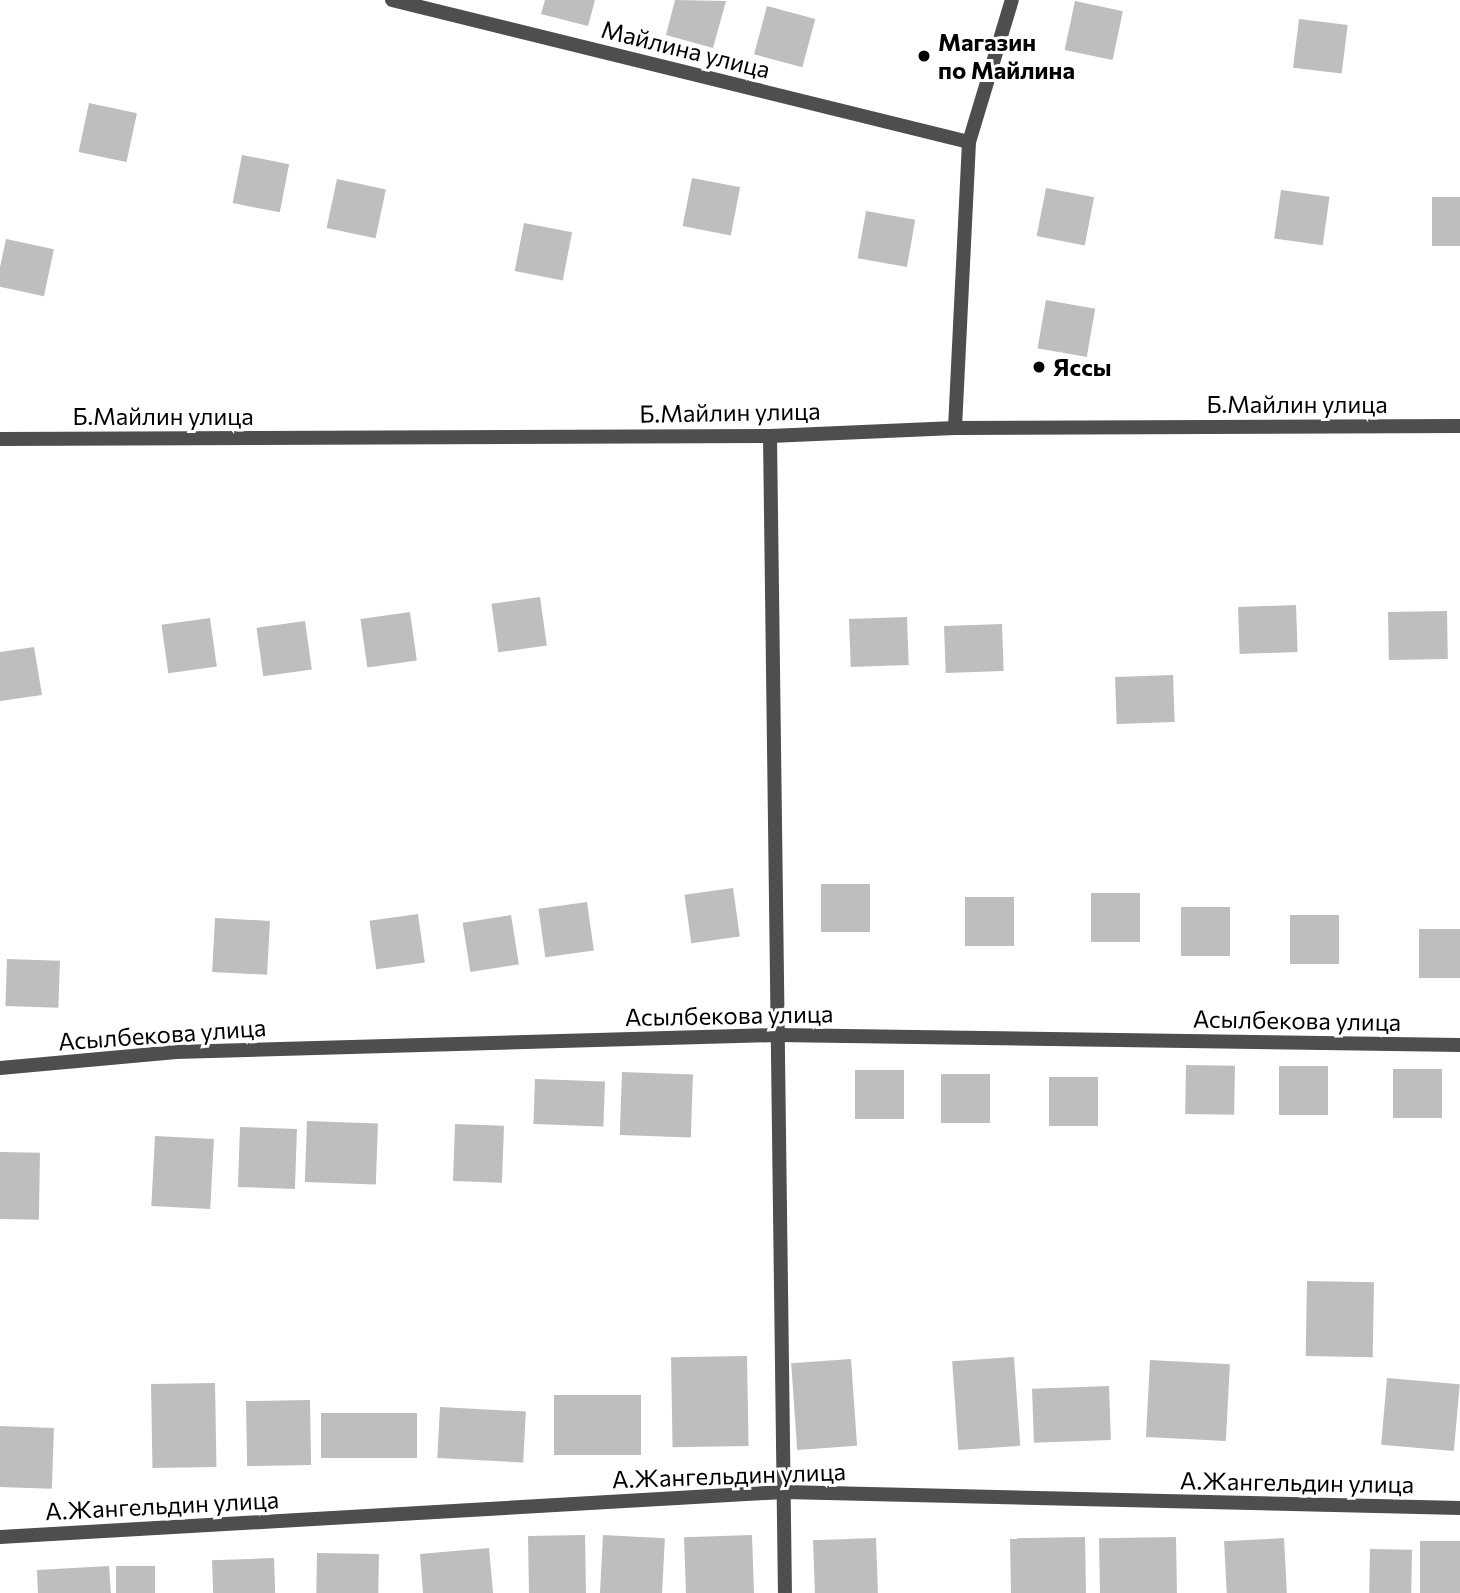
<!DOCTYPE html>
<meta charset="utf-8">
<style>
body{margin:0}
#map{position:relative;width:1460px;height:1593px;overflow:hidden;background:#fff;font-family:Commissioner,sans-serif}
div>[style]{position:absolute}
[style*='--x']{left:calc(var(--x)*1px);top:calc(var(--y)*1px);width:calc(var(--w)*1px);rotate:calc(var(--a)*1deg)}
.building>*{inset:0;background:#bebebe;transform-origin:0 0}
.minor>*{height:14px;margin:-7px;padding:0 7px;transform-origin:7px;border-radius:7px;background:#4e4e4e}
.tertiary>*{height:14px;margin:-7px;padding:0 7px;transform-origin:7px;border-radius:7px;background:#4e4e4e}
.dots>*{width:19px;height:19px;translate:-50% -50%;box-sizing:border-box;border:4px solid #fff;border-radius:50%}
span{translate:-50% -50%;white-space:nowrap;text-align:center;line-height:1.15;-webkit-text-stroke:6px #fff;paint-order:stroke}
.poi-label{font-size:24px;color:#000;font-weight:700}
.left{translate:0 -50%;text-align:left}
.street-label{font-size:24px;color:#000}
</style>
<div id="map">
<div class="building">
<i style="clip-path:polygon(545px 0,595px 0,588px 26px,541px 14px)"></i>
<i style="clip-path:polygon(675px 0,726px 1px,713px 48px,666px 35px)"></i>
<i style="left:1075px;top:1px;width:49px;height:50px;rotate:12deg"></i>
<i style="left:767px;top:6px;width:50px;height:50px;rotate:15deg"></i>
<i style="left:1299px;top:19px;width:49px;height:49px;rotate:7deg"></i>
<i style="left:89px;top:103px;width:49px;height:50px;rotate:12deg"></i>
<i style="left:242px;top:155px;width:48px;height:49px;rotate:11deg"></i>
<i style="left:692px;top:178px;width:49px;height:49px;rotate:11deg"></i>
<i style="left:337px;top:179px;width:50px;height:50px;rotate:12deg"></i>
<i style="left:1046px;top:188px;width:49px;height:49px;rotate:11deg"></i>
<i style="left:1281px;top:190px;width:49px;height:49px;rotate:8deg"></i>
<i style="left:1460px;top:197px;width:49px;height:28px;rotate:90deg"></i>
<i style="left:866px;top:211px;width:50px;height:48px;rotate:10deg"></i>
<i style="left:524px;top:223px;width:49px;height:49px;rotate:11deg"></i>
<i style="left:6px;top:239px;width:49px;height:48px;rotate:12deg"></i>
<i style="left:1046px;top:300px;width:50px;height:49px;rotate:10deg"></i>
<i style="left:540px;top:597px;width:49px;height:49px;rotate:82deg"></i>
<i style="left:1296px;top:605px;width:47px;height:58px;rotate:88deg"></i>
<i style="left:1447px;top:611px;width:48px;height:59px;rotate:89deg"></i>
<i style="left:410px;top:612px;width:49px;height:50px;rotate:82deg"></i>
<i style="left:907px;top:617px;width:48px;height:58px;rotate:88deg"></i>
<i style="left:210px;top:618px;width:49px;height:49px;rotate:82deg"></i>
<i style="left:305px;top:621px;width:49px;height:49px;rotate:82deg"></i>
<i style="left:1002px;top:624px;width:47px;height:58px;rotate:88deg"></i>
<i style="clip-path:polygon(34px 647px,42px 695px,0 701px,0 652px)"></i>
<i style="left:1173px;top:675px;width:47px;height:58px;rotate:88deg"></i>
<i style="left:821px;top:884px;width:49px;height:48px"></i>
<i style="left:733px;top:888px;width:49px;height:49px;rotate:82deg"></i>
<i style="left:1091px;top:893px;width:49px;height:49px"></i>
<i style="left:965px;top:897px;width:49px;height:49px"></i>
<i style="left:587px;top:902px;width:49px;height:49px;rotate:82deg"></i>
<i style="left:1181px;top:907px;width:49px;height:49px"></i>
<i style="left:418px;top:914px;width:49px;height:49px;rotate:82deg"></i>
<i style="left:511px;top:915px;width:50px;height:49px;rotate:81deg"></i>
<i style="left:1290px;top:915px;width:49px;height:49px"></i>
<i style="left:215px;top:918px;width:55px;height:54px;rotate:3deg"></i>
<i style="left:1419px;top:929px;width:41px;height:49px"></i>
<i style="left:7px;top:959px;width:53px;height:47px;rotate:2deg"></i>
<i style="left:1186px;top:1065px;width:49px;height:49px;rotate:1deg"></i>
<i style="left:1279px;top:1066px;width:49px;height:49px"></i>
<i style="left:1393px;top:1069px;width:49px;height:49px"></i>
<i style="left:855px;top:1070px;width:49px;height:49px"></i>
<i style="left:622px;top:1072px;width:71px;height:63px;rotate:2deg"></i>
<i style="left:941px;top:1074px;width:49px;height:49px"></i>
<i style="left:1049px;top:1077px;width:49px;height:49px"></i>
<i style="left:535px;top:1079px;width:70px;height:45px;rotate:2deg"></i>
<i style="left:307px;top:1121px;width:71px;height:61px;rotate:2deg"></i>
<i style="left:455px;top:1124px;width:49px;height:57px;rotate:2deg"></i>
<i style="left:240px;top:1127px;width:57px;height:60px;rotate:2deg"></i>
<i style="left:155px;top:1136px;width:59px;height:70px;rotate:3deg"></i>
<i style="left:0;top:1152px;width:40px;height:67px;rotate:1deg"></i>
<i style="left:1307px;top:1281px;width:67px;height:75px;rotate:1deg"></i>
<i style="left:747px;top:1356px;width:90px;height:76px;rotate:89deg"></i>
<i style="left:1014px;top:1357px;width:89px;height:62px;rotate:86deg"></i>
<i style="left:851px;top:1359px;width:87px;height:60px;rotate:86deg"></i>
<i style="left:1150px;top:1360px;width:80px;height:77px;rotate:3deg"></i>
<i style="left:1387px;top:1378px;width:73px;height:67px;rotate:5deg"></i>
<i style="left:215px;top:1383px;width:84px;height:64px;rotate:89deg"></i>
<i style="left:1109px;top:1386px;width:54px;height:77px;rotate:88deg"></i>
<i style="left:554px;top:1395px;width:87px;height:60px"></i>
<i style="left:310px;top:1400px;width:65px;height:64px;rotate:89deg"></i>
<i style="left:440px;top:1407px;width:86px;height:51px;rotate:3deg"></i>
<i style="left:321px;top:1413px;width:96px;height:45px"></i>
<i style="left:0;top:1426px;width:54px;height:61px;rotate:2deg"></i>
<i style="left:585px;top:1535px;width:58px;height:57px;rotate:89deg"></i>
<i style="left:603px;top:1535px;width:62px;height:58px;rotate:3deg"></i>
<i style="left:752px;top:1535px;width:58px;height:68px;rotate:88deg"></i>
<i style="left:1085px;top:1537px;width:56px;height:75px;rotate:89deg"></i>
<i style="left:1176px;top:1537px;width:56px;height:77px;rotate:89deg"></i>
<i style="left:876px;top:1538px;width:55px;height:63px;rotate:88deg"></i>
<i style="left:1284px;top:1538px;width:55px;height:60px;rotate:87deg"></i>
<i style="left:1460px;top:1541px;width:52px;height:40px;rotate:90deg"></i>
<i style="clip-path:polygon(489px 1548px,493px 1593px,423px 1593px,420px 1554px)"></i>
<i style="left:1370px;top:1549px;width:42px;height:44px;rotate:1deg"></i>
<i style="left:317px;top:1553px;width:62px;height:40px;rotate:1deg"></i>
<i style="left:274px;top:1558px;width:35px;height:62px;rotate:88deg"></i>
<i style="clip-path:polygon(109px 1566px,111px 1593px,38px 1593px,37px 1570px)"></i>
<i style="left:155px;top:1566px;width:27px;height:39px;rotate:90deg"></i>
</div>
<div class="minor">
<i style="--x:392;--y:0;--w:594;--a:13.83"></i>
<i style="--x:955;--y:428;--w:286;--a:-87.2"></i>
<i style="--x:969;--y:142;--w:148;--a:-73.2"></i>
<i style="--x:770;--y:436;--w:1157;--a:89.26"></i>
<i style="--x:0;--y:1068;--w:177;--a:-5.2"></i>
<i style="--x:176;--y:1052;--w:601;--a:-1.62"></i>
<i style="--x:777;--y:1035;--w:683;--a:0.84"></i>
<i style="--x:0;--y:1537;--w:785;--a:-3.29"></i>
<i style="--x:784;--y:1492;--w:676;--a:1.36"></i>
</div>
<div class="tertiary">
<i style="--x:0;--y:439;--w:770;--a:-0.22"></i>
<i style="--x:770;--y:436;--w:185;--a:-2.5"></i>
<i style="--x:955;--y:428;--w:505;--a:-0.23"></i>
</div>
<div class="dots">
<i style="left:924px;top:56px;background:#000"></i>
<i style="left:1039px;top:367px;background:#000"></i>
</div>
<div class="poi-label">
<span class="left" style="left:938px;top:56px">Магазин<br>по Майлина</span>
<span class="left" style="left:1053px;top:367px">Яссы</span>
</div>
<div class="street-label">
<span style="left:686px;top:49px;rotate:14deg">Майлина улица</span>
<span style="left:1297px;top:404px">Б.Майлин улица</span>
<span style="left:730px;top:412px;rotate:-1deg">Б.Майлин улица</span>
<span style="left:163px;top:416px">Б.Майлин улица</span>
<span style="left:729px;top:1015px;rotate:-1deg">Асылбекова улица</span>
<span style="left:1297px;top:1020px;rotate:1deg">Асылбекова улица</span>
<span style="left:162px;top:1034px;rotate:-4deg">Асылбекова улица</span>
<span style="left:729px;top:1475px;rotate:-2deg">А.Жангельдин улица</span>
<span style="left:1297px;top:1482px;rotate:1deg">А.Жангельдин улица</span>
<span style="left:162px;top:1505px;rotate:-3deg">А.Жангельдин улица</span>
</div>
</div>
